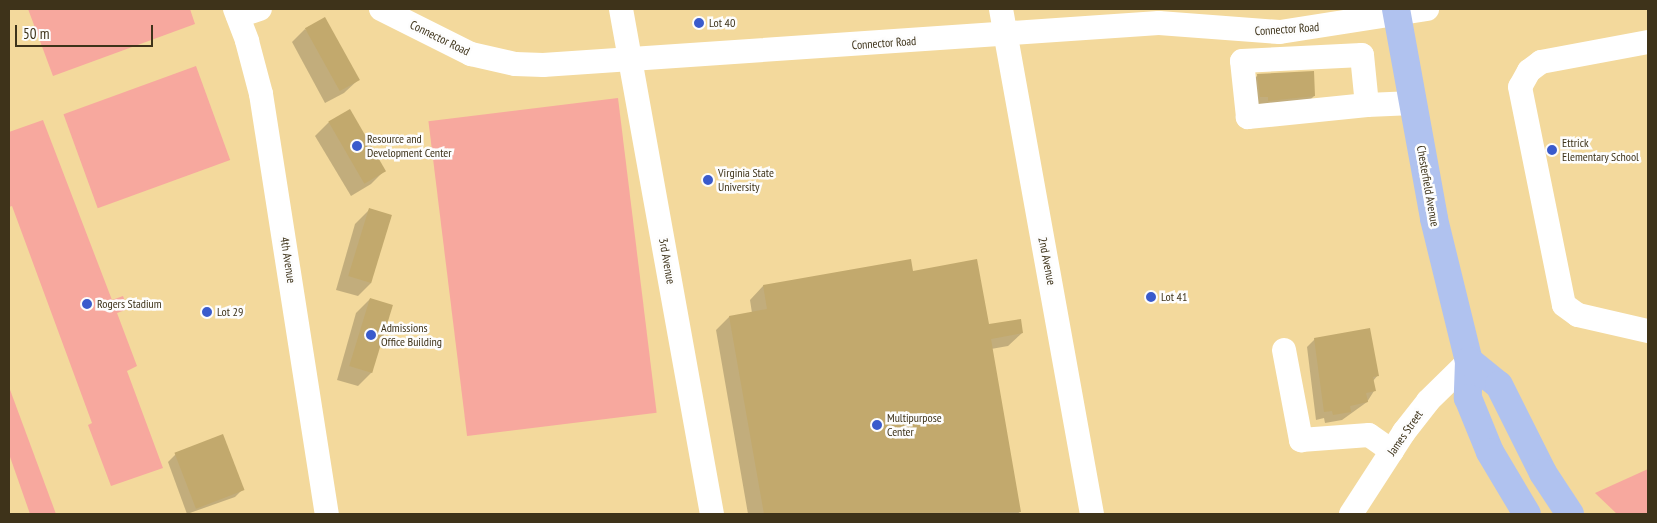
<!DOCTYPE html>
<style>
body{margin:0}
#map{position:relative;width:1657px;height:523px;overflow:hidden;background:#f3d99c;font-family:"PT Sans Narrow",sans-serif}
div>[style]{position:absolute}
[style*='--x']{left:calc(var(--x)*1px);top:calc(var(--y)*1px);width:calc(var(--w)*1px);rotate:calc(var(--a)*1deg)}
.green>*{inset:0;background:#f7a89e;transform-origin:0 0}
.shadow>*{inset:0;background:#0003}
.building>*{inset:0;background:#c2a96d;transform-origin:0 0}
.minor>*{height:24px;margin:-12px;padding:0 12px;transform-origin:12px;border-radius:12px;background:#fff}
.major>*{height:28px;margin:-14px;padding:0 14px;transform-origin:14px;border-radius:14px;background:#b0c2ef}
.dots>*{width:14px;height:14px;translate:-50% -50%;box-sizing:border-box;border:2px solid #fdfdfd;border-radius:50%}
span{translate:-50% -50%;white-space:nowrap;text-align:center;line-height:1.15;-webkit-text-stroke:5px #fdfdfd;paint-order:stroke}
.poi-label{font-size:12px;color:#3e331a}
.left{translate:0 -50%;text-align:left}
.street-label{font-size:12px;color:#3e331a}
.frame{position:absolute;inset:0;border:10px solid #3e331a;pointer-events:none}
.scale{position:absolute;left:15px;top:25px;width:138px;height:22px;box-sizing:border-box;border:2px solid #3e331a;border-top:0;padding-left:6px;font-size:15px;line-height:18px;white-space:nowrap;color:#3e331a;-webkit-text-stroke:4px #fdfdfd;paint-order:stroke}
</style>
<div id="map">
<div class="green">
<i style="clip-path:polygon(28px 9px,190px 9px,195px 24px,53px 76px)"></i>
<i style="left:196px;top:66px;width:100px;height:141px;rotate:70deg"></i>
<i style="left:618px;top:98px;width:317px;height:191px;rotate:83deg"></i>
<i style="clip-path:polygon(43px 120px,112px 300px,123px 296px,128px 309px,117px 313px,137px 366px,127px 371px,163px 468px,111px 486px,88px 425px,92px 423px,12px 206px,9px 207px,9px 132px)"></i>
<i style="clip-path:polygon(9px 387px,56px 514px,30px 514px,9px 454px)"></i>
<i style="clip-path:polygon(1648px 469px,1648px 514px,1617px 514px,1595px 493px)"></i>
</div>
<div class="shadow">
<i style="clip-path:polygon(305px 29px,358px 80px,344px 93px,325px 103px,292px 42px)"></i>
<i style="clip-path:polygon(1258px 75px,1314px 96px,1306px 104px,1252px 105px,1250px 83px)"></i>
<i style="clip-path:polygon(329px 122px,384px 171px,371px 184px,351px 196px,315px 136px)"></i>
<i style="clip-path:polygon(369px 210px,371px 283px,358px 296px,336px 290px,355px 224px)"></i>
<i style="clip-path:polygon(912px 272px,988px 326px,1022px 333px,1008px 346px,991px 349px,1020px 512px,1017px 514px,748px 514px,716px 330px,729px 317px,752px 313px,750px 300px,763px 286px)"></i>
<i style="clip-path:polygon(370px 299px,372px 372px,358px 386px,337px 380px,356px 313px)"></i>
<i style="clip-path:polygon(1315px 339px,1378px 375px,1373px 381px,1374px 391px,1367px 402px,1342px 420px,1325px 423px,1324px 418px,1316px 420px,1307px 347px)"></i>
<i style="clip-path:polygon(176px 454px,243px 489px,235px 497px,187px 514px,168px 462px)"></i>
</div>
<div class="building">
<i style="left:325px;top:17px;width:72px;height:23px;rotate:61deg"></i>
<i style="clip-path:polygon(1314px 71px,1315px 96px,1268px 101px,1268px 97px,1260px 97px,1257px 74px)"></i>
<i style="left:350px;top:109px;width:72px;height:25px;rotate:60deg"></i>
<i style="left:369px;top:208px;width:24px;height:71px;rotate:17deg"></i>
<i style="clip-path:polygon(911px 259px,913px 271px,977px 259px,989px 324px,1021px 319px,1023px 333px,991px 339px,1021px 512px,764px 514px,729px 316px,767px 309px,763px 285px)"></i>
<i style="left:370px;top:298px;width:24px;height:71px;rotate:17deg"></i>
<i style="clip-path:polygon(1370px 328px,1379px 376px,1373px 377px,1376px 391px,1366px 393px,1368px 402px,1350px 406px,1351px 412px,1333px 415px,1332px 411px,1324px 412px,1314px 338px)"></i>
<i style="left:223px;top:434px;width:60px;height:52px;rotate:69deg"></i>
</div>
<div class="minor">
<i style="--x:235;--y:9;--w:34;--a:69"></i>
<i style="--x:247;--y:41;--w:55;--a:75.2"></i>
<i style="--x:261;--y:94;--w:425;--a:81.1"></i>
<i style="--x:381;--y:9;--w:101;--a:26.6"></i>
<i style="--x:471;--y:54;--w:45;--a:12.8"></i>
<i style="--x:515;--y:64;--w:28;--a:2"></i>
<i style="--x:543;--y:65;--w:617;--a:-3.9"></i>
<i style="--x:1159;--y:23;--w:121;--a:4.3"></i>
<i style="--x:1280;--y:32;--w:149;--a:-8.9"></i>
<i style="--x:621;--y:9;--w:513;--a:79.79"></i>
<i style="--x:1001;--y:9;--w:513;--a:79.79"></i>
<i style="--x:238;--y:16;--w:23;--a:-18"></i>
<i style="--x:1648;--y:42;--w:109;--a:169.4"></i>
<i style="--x:1541;--y:62;--w:15;--a:143"></i>
<i style="--x:1529;--y:71;--w:18;--a:119"></i>
<i style="--x:1520;--y:87;--w:222;--a:78.6"></i>
<i style="--x:1564;--y:305;--w:17;--a:36"></i>
<i style="--x:1578;--y:315;--w:72;--a:12.9"></i>
<i style="--x:1367;--y:105;--w:120;--a:174.2"></i>
<i style="--x:1248;--y:117;--w:56;--a:-96.1"></i>
<i style="--x:1242;--y:61;--w:120;--a:-2.9"></i>
<i style="--x:1362;--y:55;--w:50;--a:84.3"></i>
<i style="--x:1367;--y:105;--w:46;--a:-2.5"></i>
<i style="--x:1284;--y:350;--w:92;--a:79.3"></i>
<i style="--x:1301;--y:440;--w:68;--a:-4.2"></i>
<i style="--x:1369;--y:435;--w:28;--a:35"></i>
<i style="--x:1351;--y:514;--w:98;--a:-57.1"></i>
<i style="--x:1404;--y:432;--w:39;--a:-52"></i>
<i style="--x:1428;--y:401;--w:57;--a:-44.3"></i>
</div>
<div class="major">
<i style="--x:1396;--y:9;--w:213;--a:79.7"></i>
<i style="--x:1434;--y:219;--w:146;--a:76.2"></i>
<i style="--x:1469;--y:361;--w:37;--a:92"></i>
<i style="--x:1468;--y:398;--w:58;--a:67.8"></i>
<i style="--x:1490;--y:452;--w:72;--a:59.2"></i>
<i style="--x:1469;--y:361;--w:38;--a:39"></i>
<i style="--x:1499;--y:385;--w:98;--a:63.4"></i>
<i style="--x:1543;--y:473;--w:49;--a:56.6"></i>
</div>
<div class="dots">
<i style="left:699px;top:23px;background:#3a5bcc"></i>
<i style="left:357px;top:146px;background:#3a5bcc"></i>
<i style="left:1552px;top:150px;background:#3a5bcc"></i>
<i style="left:708px;top:180px;background:#3a5bcc"></i>
<i style="left:1151px;top:297px;background:#3a5bcc"></i>
<i style="left:87px;top:304px;background:#3a5bcc"></i>
<i style="left:207px;top:312px;background:#3a5bcc"></i>
<i style="left:371px;top:335px;background:#3a5bcc"></i>
<i style="left:877px;top:425px;background:#3a5bcc"></i>
</div>
<div class="poi-label">
<span class="left" style="left:709px;top:23px">Lot 40</span>
<span class="left" style="left:367px;top:146px">Resource and<br>Development Center</span>
<span class="left" style="left:1562px;top:150px">Ettrick<br>Elementary School</span>
<span class="left" style="left:718px;top:180px">Virginia State<br>University</span>
<span class="left" style="left:1161px;top:297px">Lot 41</span>
<span class="left" style="left:97px;top:304px">Rogers Stadium</span>
<span class="left" style="left:217px;top:312px">Lot 29</span>
<span class="left" style="left:381px;top:335px">Admissions<br>Office Building</span>
<span class="left" style="left:887px;top:425px">Multipurpose<br>Center</span>
</div>
<div class="street-label">
<span style="left:1287px;top:29px;rotate:-4deg">Connector Road</span>
<span style="left:440px;top:38px;rotate:26deg">Connector Road</span>
<span style="left:884px;top:43px;rotate:-4deg">Connector Road</span>
<span style="left:1428px;top:186px;rotate:80deg">Chesterfield Avenue</span>
<span style="left:288px;top:260px;rotate:81deg">4th Avenue</span>
<span style="left:667px;top:261px;rotate:80deg">3rd Avenue</span>
<span style="left:1047px;top:261px;rotate:79deg">2nd Avenue</span>
<span style="left:1405px;top:433px;rotate:-55deg">James Street</span>
</div>
<div class="frame"></div>
<div class="scale">50 m</div>
</div>
